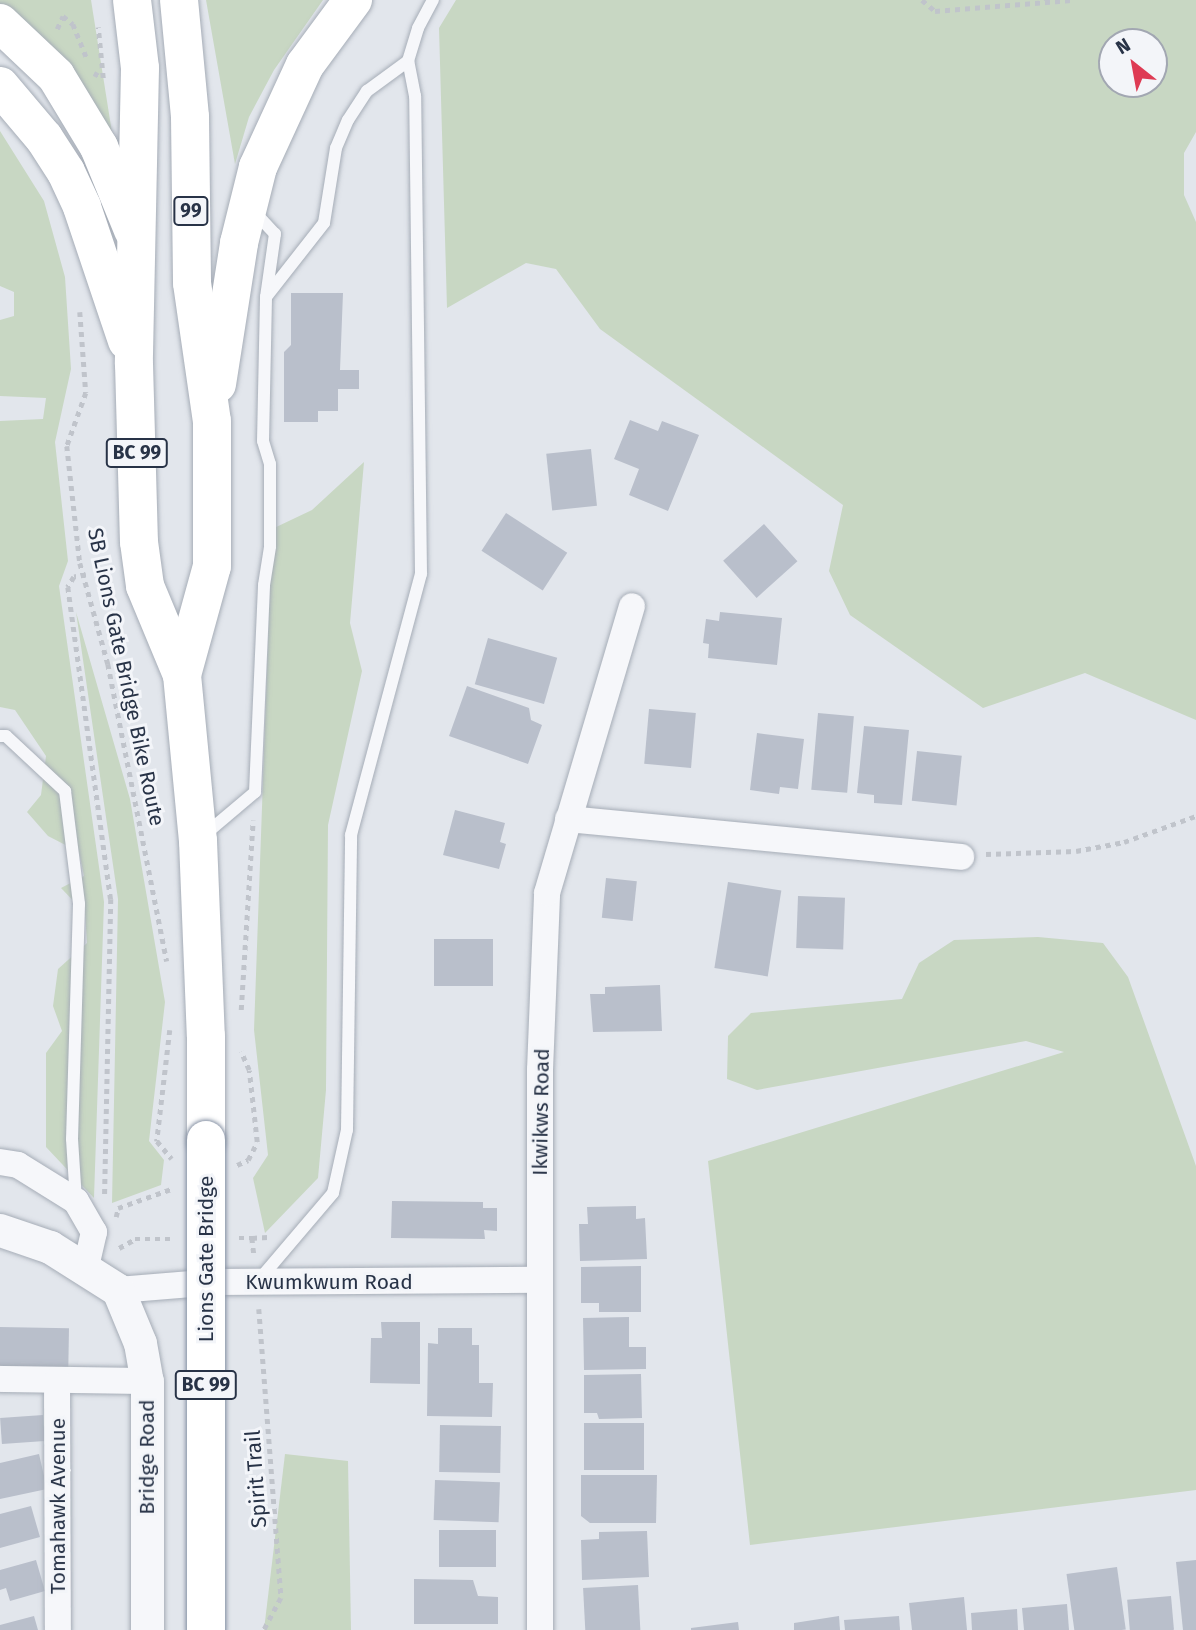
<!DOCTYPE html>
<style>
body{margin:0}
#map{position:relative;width:1196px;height:1630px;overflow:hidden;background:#e2e6ec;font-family:"Fira Sans",sans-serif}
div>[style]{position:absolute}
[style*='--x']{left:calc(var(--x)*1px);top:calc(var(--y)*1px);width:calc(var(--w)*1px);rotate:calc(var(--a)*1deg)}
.green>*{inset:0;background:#c8d7c3}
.building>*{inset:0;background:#b9bfcb;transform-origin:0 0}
.path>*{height:4.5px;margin-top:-2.25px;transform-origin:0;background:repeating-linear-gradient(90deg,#c0c4cb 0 5px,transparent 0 10px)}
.roads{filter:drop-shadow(0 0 2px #a6adb7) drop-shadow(0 0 2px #a6adb7)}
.service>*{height:12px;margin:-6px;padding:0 6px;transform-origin:6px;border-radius:6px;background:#f6f7fa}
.minor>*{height:26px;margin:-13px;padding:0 13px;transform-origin:13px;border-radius:13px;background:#f6f7fa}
.tertiary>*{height:33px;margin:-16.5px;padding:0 16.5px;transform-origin:16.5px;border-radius:16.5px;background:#f6f7fa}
.trunk>*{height:38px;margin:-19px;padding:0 19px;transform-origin:19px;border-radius:19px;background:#fff}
.bridges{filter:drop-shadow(0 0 2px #8893a5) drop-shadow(0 0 2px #8893a5)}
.trunk-bridge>*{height:38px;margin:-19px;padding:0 19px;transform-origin:19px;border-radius:19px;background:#fff}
span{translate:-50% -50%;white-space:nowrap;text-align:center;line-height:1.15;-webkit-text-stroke:6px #f3f5f9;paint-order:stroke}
.shield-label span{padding:2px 5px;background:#f3f5f9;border:2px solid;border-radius:5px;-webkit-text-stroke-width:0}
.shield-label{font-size:19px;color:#283347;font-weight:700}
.street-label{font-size:21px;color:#283347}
.north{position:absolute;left:1098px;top:28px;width:70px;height:70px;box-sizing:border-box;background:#f3f5f9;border:2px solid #a2a7b2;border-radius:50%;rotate:329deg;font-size:19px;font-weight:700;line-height:28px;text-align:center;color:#283347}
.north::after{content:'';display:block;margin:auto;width:24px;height:32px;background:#de3b54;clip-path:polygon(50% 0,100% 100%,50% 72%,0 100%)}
</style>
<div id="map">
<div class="green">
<i style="clip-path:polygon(0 0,91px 0,113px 139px,0 7px)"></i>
<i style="clip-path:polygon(206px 0,323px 0,274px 70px,249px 117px,235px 164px)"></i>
<i style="clip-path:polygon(evenodd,456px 0,1196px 0,1196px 132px,1184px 153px,1184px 195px,1196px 222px,1196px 720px,1085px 673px,983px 708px,850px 615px,829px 571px,843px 505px,600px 329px,556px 269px,526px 263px,447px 308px,439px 28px,456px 0,1112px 42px,1154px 42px,1154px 84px,1112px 84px,1112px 42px)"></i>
<i style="clip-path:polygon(0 131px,44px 201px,65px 277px,71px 369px,55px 442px,68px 561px,59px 586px,104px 902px,94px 1198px,46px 1147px,46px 1053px,62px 1031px,53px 1006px,58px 969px,87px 943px,85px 913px,61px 888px,84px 876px,79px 852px,48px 836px,27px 812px,41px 795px,46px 756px,15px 710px,0 707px,0 421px,43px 419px,46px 398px,0 396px,0 320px,14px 316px,14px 292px,0 286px)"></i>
<i style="clip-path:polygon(364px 462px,350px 623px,362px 671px,328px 825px,326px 1090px,318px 1178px,265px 1233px,253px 1178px,268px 1155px,254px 1030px,272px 529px,312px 510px)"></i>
<i style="clip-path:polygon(76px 612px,130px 799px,165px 1002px,149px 1141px,164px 1160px,161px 1185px,112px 1203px,118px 899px)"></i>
<i style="clip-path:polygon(1038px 937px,1103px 943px,1128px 977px,1196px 1166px,1196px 1490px,750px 1545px,708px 1161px,1064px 1052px,1026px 1041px,757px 1090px,727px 1079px,728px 1036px,751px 1013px,902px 999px,919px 963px,954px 940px)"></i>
<i style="clip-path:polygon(285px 1454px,348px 1461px,351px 1630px,264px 1630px)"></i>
</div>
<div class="building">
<i style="clip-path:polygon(291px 293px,343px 293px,340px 370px,359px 370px,359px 389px,338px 389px,338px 411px,318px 411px,318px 422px,284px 422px,284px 352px,291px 345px)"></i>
<i style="clip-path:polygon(630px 420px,658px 431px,662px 421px,699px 435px,668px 511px,629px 495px,639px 469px,614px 459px)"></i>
<i style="left:591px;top:449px;width:57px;height:45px;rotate:84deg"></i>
<i style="left:506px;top:513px;width:73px;height:45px;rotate:33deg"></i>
<i style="left:764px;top:524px;width:50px;height:55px;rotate:48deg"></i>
<i style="clip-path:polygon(720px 612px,782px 618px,777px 665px,708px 658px,709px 644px,703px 643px,706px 619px,719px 621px)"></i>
<i style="left:488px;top:638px;width:72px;height:48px;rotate:16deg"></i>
<i style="clip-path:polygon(467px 686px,529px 708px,531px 720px,542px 725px,528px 764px,449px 736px)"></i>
<i style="left:649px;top:709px;width:47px;height:55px;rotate:5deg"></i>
<i style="left:818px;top:713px;width:36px;height:77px;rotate:5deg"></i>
<i style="clip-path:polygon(864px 726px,909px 730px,902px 805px,874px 803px,874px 795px,857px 793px)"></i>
<i style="clip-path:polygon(757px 733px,804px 739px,798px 789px,780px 787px,779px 794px,750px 790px)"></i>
<i style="left:917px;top:751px;width:45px;height:50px;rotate:6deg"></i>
<i style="clip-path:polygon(455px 810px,505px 823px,500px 842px,506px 844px,499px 869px,443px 855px)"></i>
<i style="left:606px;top:878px;width:31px;height:40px;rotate:6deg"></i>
<i style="left:728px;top:882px;width:54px;height:87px;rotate:9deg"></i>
<i style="left:798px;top:896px;width:47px;height:52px;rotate:2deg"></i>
<i style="left:493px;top:939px;width:47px;height:59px;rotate:90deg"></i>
<i style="clip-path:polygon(660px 985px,662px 1031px,593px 1032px,590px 994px,605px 994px,605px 987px)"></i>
<i style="clip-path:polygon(392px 1201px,483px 1202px,483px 1208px,497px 1208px,497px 1231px,484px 1230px,485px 1239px,391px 1238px)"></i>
<i style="clip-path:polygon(636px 1206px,636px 1219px,645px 1218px,647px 1259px,580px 1261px,579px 1224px,588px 1224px,587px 1207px)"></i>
<i style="clip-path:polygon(641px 1266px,641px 1312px,599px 1312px,599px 1303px,581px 1303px,581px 1267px)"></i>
<i style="clip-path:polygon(629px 1317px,629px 1347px,646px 1347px,646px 1369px,584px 1370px,583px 1318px)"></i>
<i style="clip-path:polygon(381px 1322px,420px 1322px,420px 1384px,370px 1383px,371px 1338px,382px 1338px)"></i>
<i style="left:0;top:1327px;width:69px;height:47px;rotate:1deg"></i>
<i style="clip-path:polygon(438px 1328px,472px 1328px,472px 1345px,479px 1345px,479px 1383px,493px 1383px,492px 1417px,427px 1416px,428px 1343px,438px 1344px)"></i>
<i style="clip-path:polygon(641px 1374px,642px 1418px,599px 1419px,597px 1413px,584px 1413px,584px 1375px)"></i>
<i style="left:43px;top:1415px;width:26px;height:43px;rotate:86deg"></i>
<i style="left:644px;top:1423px;width:47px;height:60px;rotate:90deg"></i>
<i style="left:440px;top:1425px;width:61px;height:47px;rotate:1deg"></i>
<i style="clip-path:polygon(39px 1454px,47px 1489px,0 1499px,0 1463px)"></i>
<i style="clip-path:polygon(581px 1475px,657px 1475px,656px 1523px,590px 1523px,581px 1516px)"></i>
<i style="left:435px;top:1480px;width:65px;height:40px;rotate:2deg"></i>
<i style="clip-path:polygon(31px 1506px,40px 1537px,0 1548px,0 1514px)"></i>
<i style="left:439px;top:1530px;width:57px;height:37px"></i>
<i style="clip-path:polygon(647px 1531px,649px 1577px,582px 1580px,581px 1540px,599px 1539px,599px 1532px)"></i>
<i style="clip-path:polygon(36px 1560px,45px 1591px,10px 1601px,6px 1588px,0 1590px,0 1570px)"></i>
<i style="clip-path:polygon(1196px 1560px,1196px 1630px,1183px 1630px,1176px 1562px)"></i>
<i style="left:1117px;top:1567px;width:63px;height:51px;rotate:82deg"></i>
<i style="clip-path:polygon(414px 1579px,473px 1580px,478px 1596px,498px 1597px,498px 1624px,414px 1624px)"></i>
<i style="left:638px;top:1585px;width:45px;height:55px;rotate:87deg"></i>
<i style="left:1171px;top:1596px;width:34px;height:44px;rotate:85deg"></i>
<i style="clip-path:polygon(964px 1597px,967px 1630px,912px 1630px,909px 1603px)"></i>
<i style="clip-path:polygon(1067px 1604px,1069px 1630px,1024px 1630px,1022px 1608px)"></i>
<i style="clip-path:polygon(1017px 1609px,1018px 1630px,972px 1630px,971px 1613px)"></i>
<i style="clip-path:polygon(34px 1616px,38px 1630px,0 1630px,0 1625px)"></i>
<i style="clip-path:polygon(839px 1616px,840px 1630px,794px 1630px,794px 1623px)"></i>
<i style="clip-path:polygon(899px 1616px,900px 1630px,845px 1630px,844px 1620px)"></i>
<i style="clip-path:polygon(738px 1622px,739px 1630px,691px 1630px,691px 1628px)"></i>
</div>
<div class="path">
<i style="--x:922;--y:0;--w:17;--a:40"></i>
<i style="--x:935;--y:11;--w:137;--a:-4.6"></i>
<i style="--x:57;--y:29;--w:14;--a:-65"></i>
<i style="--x:63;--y:16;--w:13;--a:39"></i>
<i style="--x:73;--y:24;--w:37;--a:68"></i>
<i style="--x:94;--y:73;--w:10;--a:29"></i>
<i style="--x:103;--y:78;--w:51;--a:-95.6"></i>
<i style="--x:80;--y:312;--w:81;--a:85.8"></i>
<i style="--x:86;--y:393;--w:56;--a:109.7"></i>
<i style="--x:67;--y:446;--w:118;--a:83.7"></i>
<i style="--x:80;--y:563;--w:105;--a:74.5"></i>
<i style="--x:108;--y:664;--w:303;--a:78.8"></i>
<i style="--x:86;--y:575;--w:12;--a:171"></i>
<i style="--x:74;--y:577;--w:12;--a:121"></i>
<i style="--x:68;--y:587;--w:315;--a:82.2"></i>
<i style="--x:111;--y:899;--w:297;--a:91.2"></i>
<i style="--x:986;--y:854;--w:90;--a:-1.9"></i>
<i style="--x:1076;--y:851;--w:49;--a:-10.6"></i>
<i style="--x:1124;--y:842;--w:77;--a:-19.9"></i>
<i style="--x:241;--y:1010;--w:190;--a:-86.4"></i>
<i style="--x:170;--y:1030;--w:112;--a:96.7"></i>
<i style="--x:157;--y:1141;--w:23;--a:50"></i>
<i style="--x:237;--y:1165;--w:12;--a:-24"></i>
<i style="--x:248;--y:1160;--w:20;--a:-63"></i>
<i style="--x:257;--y:1142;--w:72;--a:-96.3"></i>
<i style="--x:249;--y:1070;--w:20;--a:-114"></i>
<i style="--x:116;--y:1217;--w:9;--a:-77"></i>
<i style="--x:118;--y:1208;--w:59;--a:-19.7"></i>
<i style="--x:239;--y:1238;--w:13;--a:0"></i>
<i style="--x:252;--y:1238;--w:17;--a:83"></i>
<i style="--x:252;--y:1238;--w:16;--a:-4"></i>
<i style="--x:119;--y:1248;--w:18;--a:-29"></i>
<i style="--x:135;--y:1239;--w:40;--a:0"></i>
<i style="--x:259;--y:1309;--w:290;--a:85.6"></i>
<i style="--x:281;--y:1598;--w:36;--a:118"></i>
</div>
<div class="roads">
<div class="service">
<i style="--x:266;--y:297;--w:94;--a:-51.9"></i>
<i style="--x:324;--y:223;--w:76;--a:-80.9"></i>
<i style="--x:336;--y:148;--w:30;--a:-67"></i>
<i style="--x:348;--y:120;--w:35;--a:-57"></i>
<i style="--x:367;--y:91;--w:51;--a:-36.2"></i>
<i style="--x:0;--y:736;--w:6;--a:0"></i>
<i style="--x:6;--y:736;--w:81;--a:43"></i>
<i style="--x:65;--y:791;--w:114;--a:82.9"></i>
<i style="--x:79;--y:904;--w:235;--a:91.7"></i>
<i style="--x:72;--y:1139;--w:62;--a:86.3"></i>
<i style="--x:203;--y:836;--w:68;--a:-40.2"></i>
<i style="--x:255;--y:792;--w:207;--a:-87.5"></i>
<i style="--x:264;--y:585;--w:39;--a:-81"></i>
<i style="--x:270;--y:546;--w:82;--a:-90"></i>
<i style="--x:270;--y:464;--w:24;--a:-107"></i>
<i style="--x:263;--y:441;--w:144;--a:-88.8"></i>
<i style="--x:266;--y:297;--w:64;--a:-81.9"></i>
<i style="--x:275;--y:234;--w:33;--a:-133"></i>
<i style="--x:259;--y:1280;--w:114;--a:-49.6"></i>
<i style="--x:333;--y:1193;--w:65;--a:-77.5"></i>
<i style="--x:347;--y:1130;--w:295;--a:-89.2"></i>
<i style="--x:351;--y:835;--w:270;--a:-75"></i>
<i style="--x:421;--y:574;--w:478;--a:-90.7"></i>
<i style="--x:415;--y:96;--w:36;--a:-101"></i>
<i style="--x:408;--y:61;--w:34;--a:-73"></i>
<i style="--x:418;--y:28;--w:32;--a:-62"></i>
</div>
<div class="minor">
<i style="--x:568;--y:819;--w:395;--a:5.5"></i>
<i style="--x:0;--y:1162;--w:18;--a:9"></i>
<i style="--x:18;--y:1165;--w:68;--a:31.8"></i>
<i style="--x:76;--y:1201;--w:36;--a:60"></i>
<i style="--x:94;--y:1232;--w:37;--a:103"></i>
<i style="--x:118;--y:1290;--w:98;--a:-4.7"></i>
<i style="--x:216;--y:1282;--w:324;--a:-0.4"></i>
<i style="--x:0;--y:1379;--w:147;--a:0.8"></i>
<i style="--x:57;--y:1381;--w:249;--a:89.8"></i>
<i style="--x:540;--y:1630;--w:560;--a:-90"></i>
<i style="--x:540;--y:1070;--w:177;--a:-87.7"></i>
<i style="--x:547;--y:893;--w:299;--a:-73.5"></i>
</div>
<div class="tertiary">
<i style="--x:0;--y:1230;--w:53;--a:18.8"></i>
<i style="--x:50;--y:1247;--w:80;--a:32.3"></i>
<i style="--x:118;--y:1290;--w:57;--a:67.5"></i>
<i style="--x:140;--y:1343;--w:39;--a:80"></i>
<i style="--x:147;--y:1381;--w:249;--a:90"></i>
</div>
<div class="trunk">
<i style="--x:132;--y:0;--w:68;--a:83.3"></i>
<i style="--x:140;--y:68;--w:296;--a:91.2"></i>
<i style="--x:134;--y:364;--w:178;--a:88.4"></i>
<i style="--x:139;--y:542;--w:44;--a:82.2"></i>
<i style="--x:145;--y:586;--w:96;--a:67.4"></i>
<i style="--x:182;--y:675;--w:167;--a:84.5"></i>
<i style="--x:198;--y:841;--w:195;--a:87.7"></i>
<i style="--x:206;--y:1036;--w:104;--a:90"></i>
<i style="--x:179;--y:0;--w:118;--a:84.6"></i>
<i style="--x:190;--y:117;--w:166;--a:89.3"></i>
<i style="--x:192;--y:283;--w:139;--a:81.8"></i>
<i style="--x:212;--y:421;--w:145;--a:90"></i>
<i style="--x:212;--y:566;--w:113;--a:105.4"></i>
<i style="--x:0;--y:23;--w:77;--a:43.4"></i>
<i style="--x:56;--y:76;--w:83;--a:58.8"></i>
<i style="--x:99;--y:147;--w:90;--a:67.7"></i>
<i style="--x:0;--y:86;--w:68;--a:49.8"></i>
<i style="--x:44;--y:138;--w:40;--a:57.1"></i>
<i style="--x:66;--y:172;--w:38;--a:65"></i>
<i style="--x:82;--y:207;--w:141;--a:71.4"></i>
<i style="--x:217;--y:384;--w:143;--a:-81.1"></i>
<i style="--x:239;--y:243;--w:78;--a:-76"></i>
<i style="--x:258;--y:167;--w:112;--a:-65.3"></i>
<i style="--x:305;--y:65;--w:81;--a:-53.6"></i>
</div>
</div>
<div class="bridges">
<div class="trunk-bridge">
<i style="--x:206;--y:1630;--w:490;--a:-90"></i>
</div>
</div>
<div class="shield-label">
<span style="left:191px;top:211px">99</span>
<span style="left:137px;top:453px">BC 99</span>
<span style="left:206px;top:1385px">BC 99</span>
</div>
<div class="street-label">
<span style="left:126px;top:677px;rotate:78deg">SB Lions Gate Bridge Bike Route</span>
<span style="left:541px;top:1112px;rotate:-89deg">Ikwikws Road</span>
<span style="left:206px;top:1259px;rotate:-90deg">Lions Gate Bridge</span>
<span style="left:329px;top:1282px">Kwumkwum Road</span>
<span style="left:147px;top:1457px;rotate:-90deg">Bridge Road</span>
<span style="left:256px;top:1479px;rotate:-94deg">Spirit Trail</span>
<span style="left:58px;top:1506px;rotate:-90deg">Tomahawk Avenue</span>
</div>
<div class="north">N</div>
</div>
